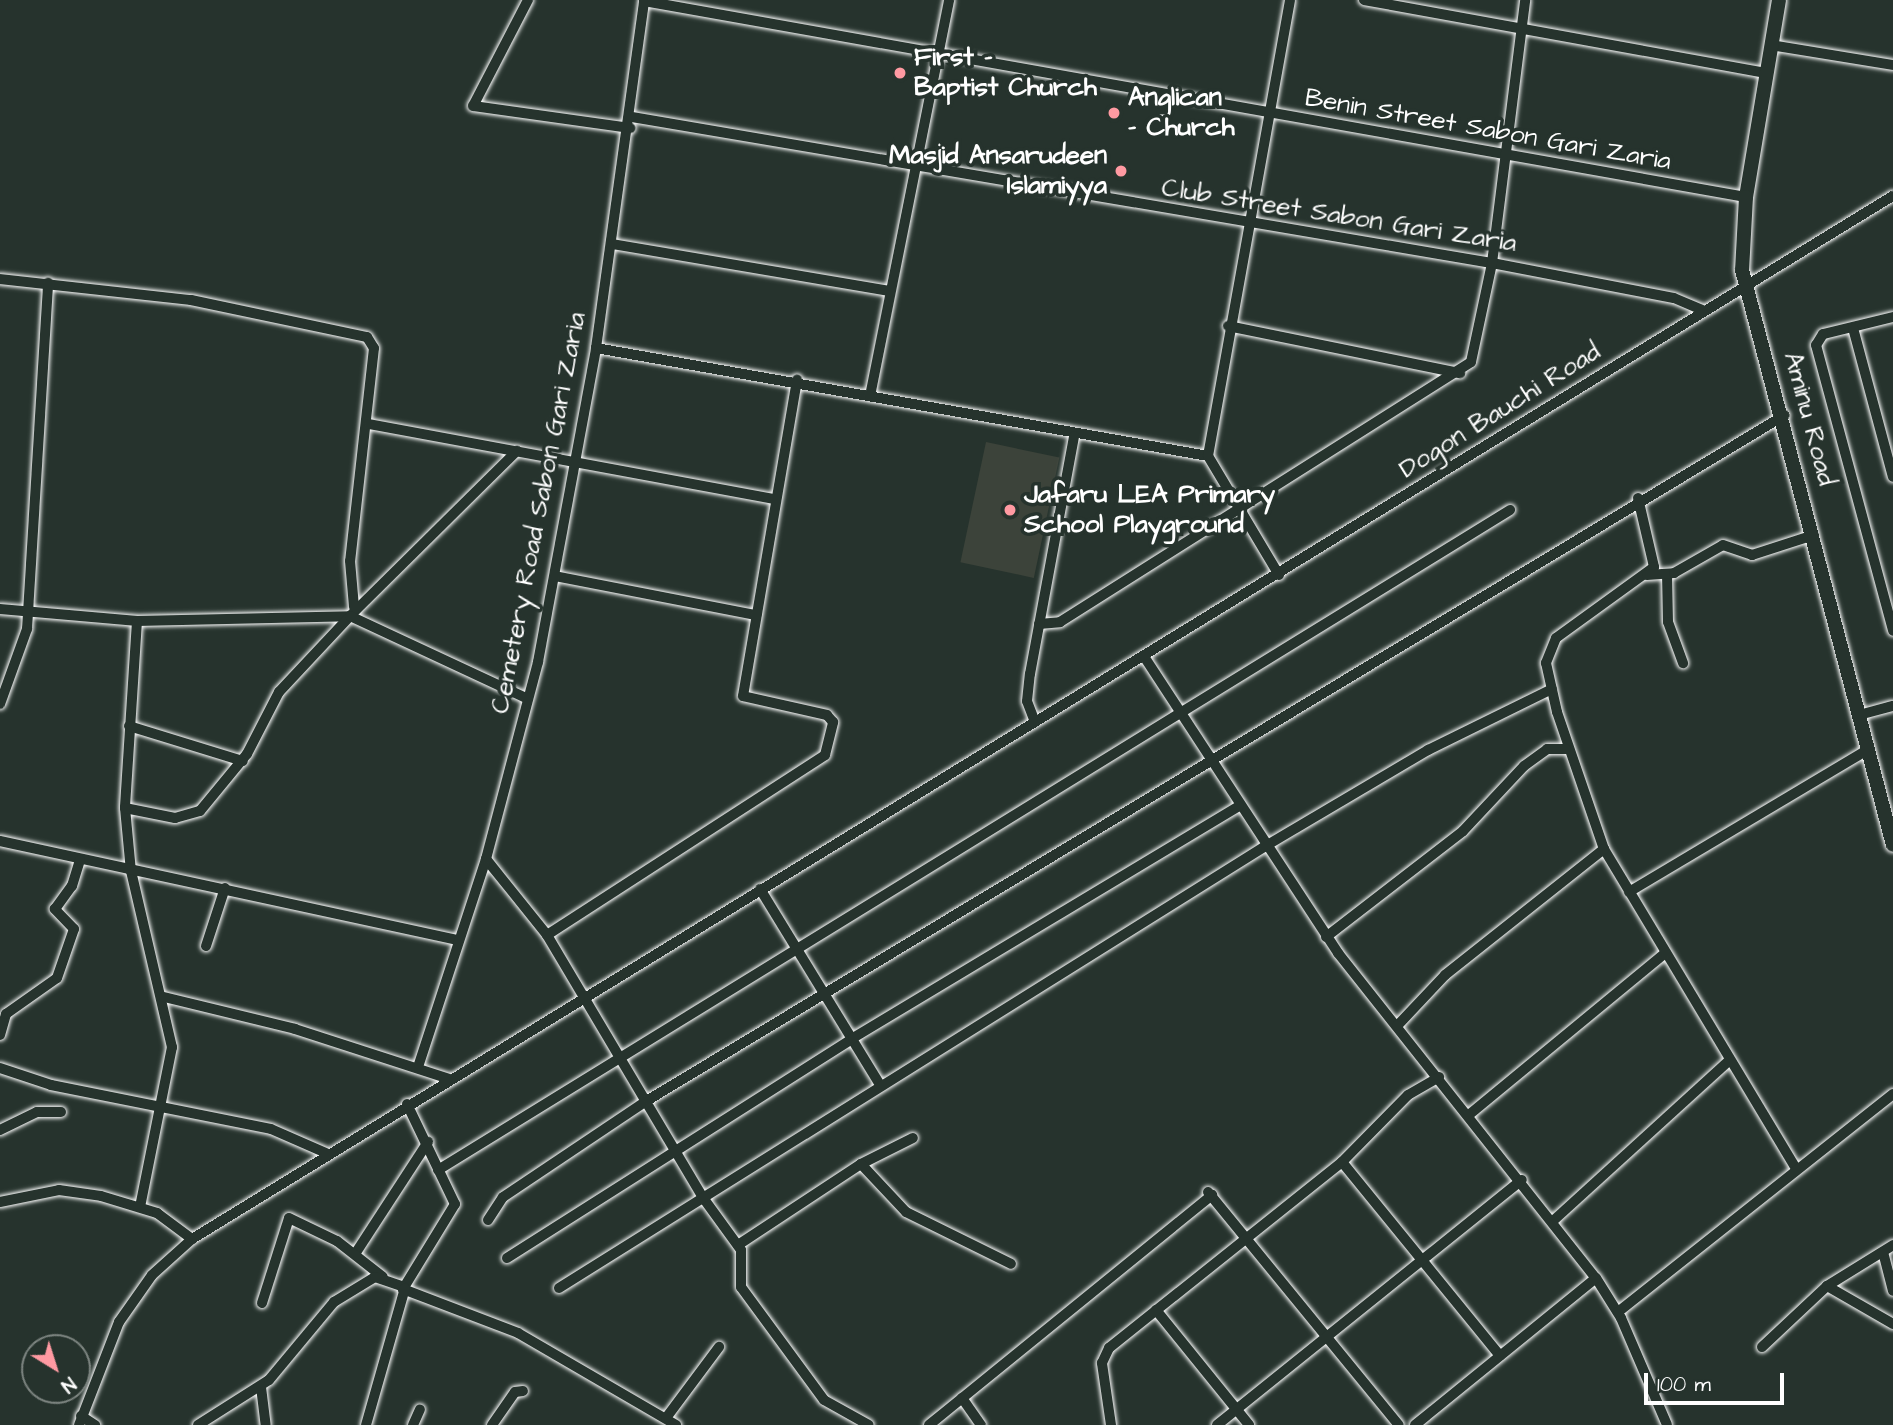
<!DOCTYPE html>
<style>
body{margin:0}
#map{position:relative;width:1893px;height:1425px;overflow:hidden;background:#26332d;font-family:"Architects Daughter",sans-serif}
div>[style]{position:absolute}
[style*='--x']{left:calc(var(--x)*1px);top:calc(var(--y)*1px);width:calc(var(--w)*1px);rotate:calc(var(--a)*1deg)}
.built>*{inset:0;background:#3c433a;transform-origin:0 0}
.roads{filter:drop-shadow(0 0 2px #fff) drop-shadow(0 0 2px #fff)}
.street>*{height:10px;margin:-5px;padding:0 5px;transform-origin:5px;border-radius:5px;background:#26332d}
.secondary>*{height:14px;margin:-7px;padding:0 7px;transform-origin:7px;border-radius:7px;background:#26332d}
.dots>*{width:19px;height:19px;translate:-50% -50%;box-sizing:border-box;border:4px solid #26332d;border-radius:50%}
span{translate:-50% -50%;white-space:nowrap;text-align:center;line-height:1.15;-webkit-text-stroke:7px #26332d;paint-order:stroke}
.poi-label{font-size:26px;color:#fff;font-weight:700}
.left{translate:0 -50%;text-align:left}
.right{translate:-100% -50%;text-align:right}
.street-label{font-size:26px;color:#fff}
.north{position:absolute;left:21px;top:1334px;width:70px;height:70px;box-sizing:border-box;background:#26332d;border:2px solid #7d8581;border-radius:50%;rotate:142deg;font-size:19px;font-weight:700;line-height:28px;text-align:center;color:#fff}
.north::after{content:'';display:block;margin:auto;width:24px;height:32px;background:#ff9aa2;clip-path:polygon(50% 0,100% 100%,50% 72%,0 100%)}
.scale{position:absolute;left:1644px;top:1373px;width:140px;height:32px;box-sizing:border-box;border:4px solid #fff;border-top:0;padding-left:9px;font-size:21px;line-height:24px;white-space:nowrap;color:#fff;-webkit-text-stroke:5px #26332d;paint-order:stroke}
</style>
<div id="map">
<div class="built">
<i style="left:986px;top:442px;width:75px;height:123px;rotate:12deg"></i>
</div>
<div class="roads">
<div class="street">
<i style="--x:528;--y:0;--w:119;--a:117.4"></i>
<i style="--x:473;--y:106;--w:159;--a:8"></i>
<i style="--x:1364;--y:0;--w:407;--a:10.3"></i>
<i style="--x:644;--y:1;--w:1119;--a:10.09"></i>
<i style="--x:1771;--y:45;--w:124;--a:9.3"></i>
<i style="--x:632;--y:117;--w:872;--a:9.64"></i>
<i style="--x:1492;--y:263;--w:185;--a:10.9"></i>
<i style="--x:1674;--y:298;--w:33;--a:23"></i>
<i style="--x:612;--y:244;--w:281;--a:9.6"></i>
<i style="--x:0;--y:279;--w:192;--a:6.3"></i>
<i style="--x:191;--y:300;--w:180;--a:11.9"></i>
<i style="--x:367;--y:337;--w:13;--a:58"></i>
<i style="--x:374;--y:348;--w:214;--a:96.4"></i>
<i style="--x:350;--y:561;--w:46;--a:85"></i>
<i style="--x:1893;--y:317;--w:72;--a:166.3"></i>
<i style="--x:1823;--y:334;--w:13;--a:122"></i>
<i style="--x:1816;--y:345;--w:296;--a:74.9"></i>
<i style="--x:1228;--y:326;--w:237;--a:11.5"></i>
<i style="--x:1853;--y:328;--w:154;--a:75"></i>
<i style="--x:596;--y:348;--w:621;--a:10.01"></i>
<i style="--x:870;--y:396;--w:404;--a:-78.7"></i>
<i style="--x:369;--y:424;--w:413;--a:10.5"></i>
<i style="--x:1638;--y:498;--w:71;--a:76.9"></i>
<i style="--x:1654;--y:567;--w:121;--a:144.1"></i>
<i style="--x:1556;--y:638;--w:27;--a:112"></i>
<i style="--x:1546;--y:663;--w:50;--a:77.3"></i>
<i style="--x:1557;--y:712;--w:145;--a:71.1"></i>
<i style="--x:1604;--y:849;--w:372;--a:59"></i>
<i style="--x:1667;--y:574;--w:48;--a:88.8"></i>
<i style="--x:1668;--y:622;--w:44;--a:69.9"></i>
<i style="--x:1279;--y:575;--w:139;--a:-120.8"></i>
<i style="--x:1208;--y:456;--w:463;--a:-79.8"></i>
<i style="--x:1647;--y:575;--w:27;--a:-4"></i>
<i style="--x:1674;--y:573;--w:56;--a:-29.7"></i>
<i style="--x:1723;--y:545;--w:31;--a:19"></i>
<i style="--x:1752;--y:555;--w:65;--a:-17.9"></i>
<i style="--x:555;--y:576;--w:205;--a:11"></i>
<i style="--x:0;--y:609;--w:138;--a:5"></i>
<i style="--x:137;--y:621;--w:213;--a:-1.3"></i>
<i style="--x:350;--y:616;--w:235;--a:-44.7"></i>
<i style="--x:137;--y:621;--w:187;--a:93.7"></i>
<i style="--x:125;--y:808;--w:63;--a:84.6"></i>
<i style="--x:131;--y:871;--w:181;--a:76.9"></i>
<i style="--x:172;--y:1047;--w:163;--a:101.3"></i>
<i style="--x:1039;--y:624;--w:21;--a:-5"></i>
<i style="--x:1060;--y:622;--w:486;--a:-32.3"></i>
<i style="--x:1471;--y:362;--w:101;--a:-78"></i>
<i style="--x:1492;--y:263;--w:265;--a:-82.8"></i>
<i style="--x:1145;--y:658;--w:353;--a:56.8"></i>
<i style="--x:1338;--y:953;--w:415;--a:51.6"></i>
<i style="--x:1596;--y:1278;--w:47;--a:58"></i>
<i style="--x:1621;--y:1318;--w:116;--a:66.7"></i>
<i style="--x:0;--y:704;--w:80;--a:-70.2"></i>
<i style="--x:27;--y:629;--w:347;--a:-86.5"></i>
<i style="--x:1859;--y:715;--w:35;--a:-15"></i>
<i style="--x:1035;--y:722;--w:22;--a:-111"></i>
<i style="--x:1027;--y:701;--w:27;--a:-84"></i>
<i style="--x:1030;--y:674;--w:242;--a:-79.5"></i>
<i style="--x:129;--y:726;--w:119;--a:17.1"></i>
<i style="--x:125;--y:808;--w:51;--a:11.3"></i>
<i style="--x:175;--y:818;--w:26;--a:-16"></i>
<i style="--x:200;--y:811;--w:74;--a:-50.5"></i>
<i style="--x:247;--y:754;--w:70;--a:-62.7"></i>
<i style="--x:279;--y:692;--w:104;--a:-46.9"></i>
<i style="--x:350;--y:616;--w:196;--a:25"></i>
<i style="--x:0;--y:841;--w:465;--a:12.2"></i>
<i style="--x:486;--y:859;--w:97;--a:51.2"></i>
<i style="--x:547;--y:935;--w:307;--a:59.3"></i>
<i style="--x:704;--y:1199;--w:63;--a:54"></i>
<i style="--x:741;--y:1250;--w:37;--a:90"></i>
<i style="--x:741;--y:1287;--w:140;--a:53.7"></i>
<i style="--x:824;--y:1400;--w:51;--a:29.1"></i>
<i style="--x:760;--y:889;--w:228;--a:58.5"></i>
<i style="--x:1629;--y:892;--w:277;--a:-30.8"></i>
<i style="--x:547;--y:935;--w:331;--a:-32.9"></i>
<i style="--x:825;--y:755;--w:34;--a:-76"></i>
<i style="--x:833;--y:722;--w:9;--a:-131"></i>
<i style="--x:827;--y:715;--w:86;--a:-167.3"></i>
<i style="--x:743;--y:696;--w:321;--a:-80.3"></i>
<i style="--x:1326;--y:937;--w:173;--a:-37.7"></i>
<i style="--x:1463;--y:831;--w:89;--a:-46.8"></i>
<i style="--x:1524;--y:766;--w:29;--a:-36"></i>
<i style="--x:1547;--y:749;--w:19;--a:0"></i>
<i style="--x:206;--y:946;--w:61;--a:-71.9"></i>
<i style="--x:164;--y:997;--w:135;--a:13.7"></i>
<i style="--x:295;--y:1029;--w:163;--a:17.9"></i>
<i style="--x:1397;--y:1026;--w:70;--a:-46.7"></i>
<i style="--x:1445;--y:975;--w:203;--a:-38.4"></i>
<i style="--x:0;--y:1035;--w:22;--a:-74"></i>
<i style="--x:6;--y:1014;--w:62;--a:-35.2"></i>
<i style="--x:57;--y:978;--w:52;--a:-70.9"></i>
<i style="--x:74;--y:929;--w:28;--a:-134"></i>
<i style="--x:55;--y:909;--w:29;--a:-54"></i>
<i style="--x:72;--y:886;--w:27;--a:-73"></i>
<i style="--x:419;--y:1064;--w:216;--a:-71.9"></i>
<i style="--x:486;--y:859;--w:204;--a:-75.2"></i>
<i style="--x:538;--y:662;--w:319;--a:-79.5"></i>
<i style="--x:596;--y:348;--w:351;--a:-82.1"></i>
<i style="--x:0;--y:1068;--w:54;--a:18.4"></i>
<i style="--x:51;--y:1085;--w:224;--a:11.3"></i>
<i style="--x:271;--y:1129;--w:60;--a:23.6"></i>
<i style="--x:407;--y:1104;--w:111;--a:64.4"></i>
<i style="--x:455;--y:1204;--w:100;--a:121.5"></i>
<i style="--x:403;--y:1289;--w:123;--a:20.9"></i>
<i style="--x:518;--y:1333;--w:183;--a:30.2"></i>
<i style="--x:1470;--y:1114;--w:253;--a:-39.5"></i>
<i style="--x:0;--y:1130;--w:41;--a:-25.9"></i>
<i style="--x:37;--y:1112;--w:24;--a:0"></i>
<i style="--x:1342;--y:1162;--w:250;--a:50.8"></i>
<i style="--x:861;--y:1164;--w:58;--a:-26.6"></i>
<i style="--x:438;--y:1170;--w:1259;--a:-31.62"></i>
<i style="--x:1208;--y:1192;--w:301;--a:50.7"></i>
<i style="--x:0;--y:1202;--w:60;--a:-11.5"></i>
<i style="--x:59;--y:1190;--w:42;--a:8.1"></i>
<i style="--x:101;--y:1196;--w:59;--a:16.9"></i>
<i style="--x:157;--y:1213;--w:44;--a:36.6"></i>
<i style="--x:488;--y:1220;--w:27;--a:-57"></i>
<i style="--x:503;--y:1197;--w:174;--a:-33.8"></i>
<i style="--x:648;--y:1100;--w:1327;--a:-31.07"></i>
<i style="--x:1554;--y:1220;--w:236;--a:-42.3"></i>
<i style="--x:738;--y:1245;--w:147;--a:-33.4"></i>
<i style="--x:861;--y:1164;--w:66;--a:46.8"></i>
<i style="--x:906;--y:1212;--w:117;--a:26.3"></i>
<i style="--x:1883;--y:1252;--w:40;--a:75.6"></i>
<i style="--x:355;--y:1254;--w:134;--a:-56.9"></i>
<i style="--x:507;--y:1258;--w:410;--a:-32.4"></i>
<i style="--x:853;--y:1038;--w:450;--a:-31"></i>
<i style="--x:1827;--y:1286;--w:76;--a:29.9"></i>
<i style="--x:559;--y:1288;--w:832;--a:-32.03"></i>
<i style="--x:1264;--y:847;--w:191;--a:-30.6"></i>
<i style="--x:1428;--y:750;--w:138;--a:-26.2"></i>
<i style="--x:262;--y:1303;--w:89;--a:-72.4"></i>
<i style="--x:289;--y:1218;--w:53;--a:25.6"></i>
<i style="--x:337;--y:1241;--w:58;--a:38"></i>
<i style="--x:1156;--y:1310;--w:148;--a:51"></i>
<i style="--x:1618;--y:1312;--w:351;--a:-38.4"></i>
<i style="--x:1762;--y:1347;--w:89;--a:-43.2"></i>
<i style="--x:1827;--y:1286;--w:78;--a:-31.8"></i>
<i style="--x:261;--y:1387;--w:38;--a:83"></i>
<i style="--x:962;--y:1398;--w:33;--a:55"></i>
<i style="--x:81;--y:1416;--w:17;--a:33"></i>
<i style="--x:666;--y:1418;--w:89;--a:-53.3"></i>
<i style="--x:79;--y:1425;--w:110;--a:-68.8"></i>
<i style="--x:119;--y:1322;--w:57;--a:-54.9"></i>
<i style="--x:152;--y:1275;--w:54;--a:-42"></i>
<i style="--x:192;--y:1239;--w:1995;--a:-31.52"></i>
<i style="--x:198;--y:1425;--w:84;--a:-32.4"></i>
<i style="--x:269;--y:1380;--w:102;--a:-50.2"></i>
<i style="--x:334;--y:1302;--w:48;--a:-31.4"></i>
<i style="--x:375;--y:1277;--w:31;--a:19"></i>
<i style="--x:366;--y:1425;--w:142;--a:-74.1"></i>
<i style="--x:413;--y:1425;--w:17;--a:-66"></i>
<i style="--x:492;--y:1425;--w:40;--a:-55.1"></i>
<i style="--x:515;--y:1392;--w:8;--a:-7"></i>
<i style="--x:929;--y:1425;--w:365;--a:-39.1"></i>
<i style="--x:1111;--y:1425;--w:63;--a:-98.3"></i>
<i style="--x:1102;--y:1363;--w:17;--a:-65"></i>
<i style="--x:1109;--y:1348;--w:298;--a:-38.6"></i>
<i style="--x:1342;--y:1162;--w:94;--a:-45.4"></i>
<i style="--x:1408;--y:1095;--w:36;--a:-30"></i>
<i style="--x:1217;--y:1425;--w:391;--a:-38.8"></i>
<i style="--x:1415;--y:1425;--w:233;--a:-39.1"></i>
</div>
<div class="secondary">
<i style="--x:1779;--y:0;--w:200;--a:99.5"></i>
<i style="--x:1746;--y:197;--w:73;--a:93.1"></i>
<i style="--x:1742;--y:270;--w:594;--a:75.29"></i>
</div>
</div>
<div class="dots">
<i style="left:900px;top:73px;background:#ff9aa2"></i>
<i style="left:1114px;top:113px;background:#ff9aa2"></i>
<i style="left:1121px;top:171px;background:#ff9aa2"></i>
<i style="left:1010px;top:510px;background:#ff9aa2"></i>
</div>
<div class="poi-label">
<span class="left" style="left:914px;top:73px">First -<br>Baptist Church</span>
<span class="left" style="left:1128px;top:113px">Anglican<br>- Church</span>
<span class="right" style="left:1107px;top:171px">Masjid Ansarudeen<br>Islamiyya</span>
<span class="left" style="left:1024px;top:510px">Jafaru LEA Primary<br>School Playground</span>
</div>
<div class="street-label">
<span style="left:1488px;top:130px;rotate:10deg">Benin Street Sabon Gari Zaria</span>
<span style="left:1339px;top:216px;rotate:9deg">Club Street Sabon Gari Zaria</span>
<span style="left:1500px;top:411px;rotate:-32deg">Dogon Bauchi Road</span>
<span style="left:1809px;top:419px;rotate:75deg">Aminu Road</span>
<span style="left:539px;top:513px;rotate:-79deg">Cemetery Road Sabon Gari Zaria</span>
</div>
<div class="north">N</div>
<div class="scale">100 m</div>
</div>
